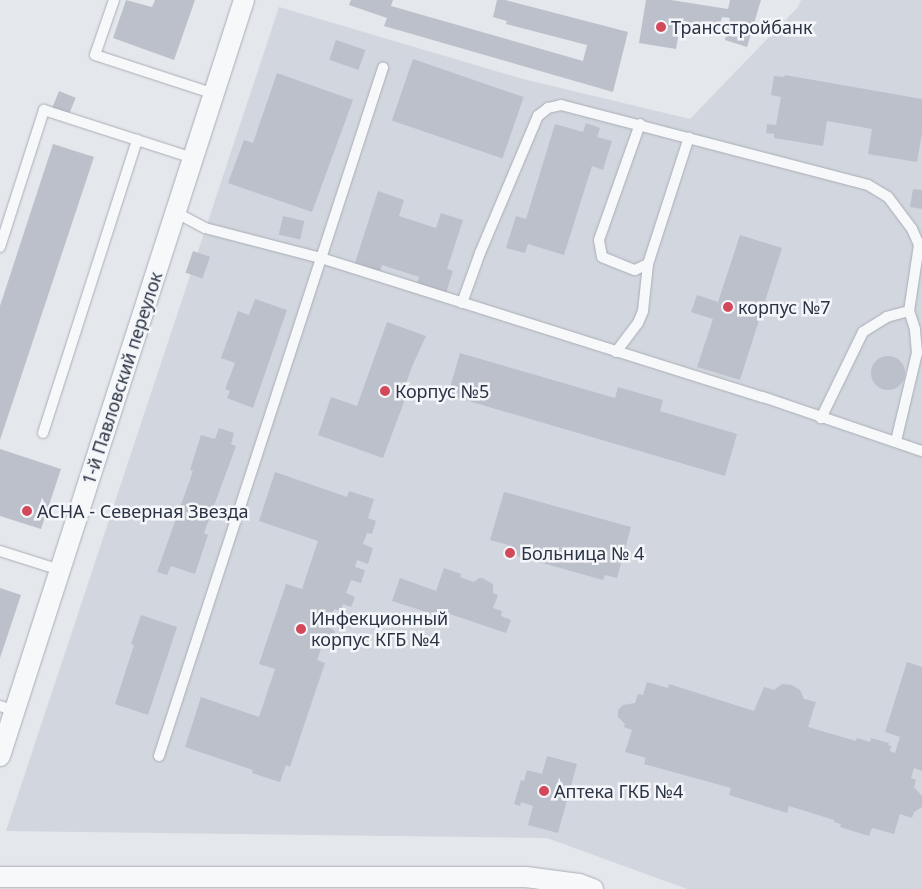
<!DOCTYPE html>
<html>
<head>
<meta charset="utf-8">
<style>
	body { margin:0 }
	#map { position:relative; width:922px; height:889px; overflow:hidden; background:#e4e7ec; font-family:"Noto Sans",sans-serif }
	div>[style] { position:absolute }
	.built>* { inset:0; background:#d2d6de }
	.building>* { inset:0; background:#bbc0ca; transform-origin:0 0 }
	.round { border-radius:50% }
	.roads { filter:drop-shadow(0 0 1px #a9aeb7) drop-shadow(0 0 1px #a9aeb7) }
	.lane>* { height:10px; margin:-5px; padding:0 5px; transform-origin:5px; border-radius:5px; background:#f7f8fa }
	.street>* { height:20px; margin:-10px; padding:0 10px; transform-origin:10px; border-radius:10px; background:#f7f8fa }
	.dots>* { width:14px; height:14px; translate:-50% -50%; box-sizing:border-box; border:2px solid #f4f6f9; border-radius:50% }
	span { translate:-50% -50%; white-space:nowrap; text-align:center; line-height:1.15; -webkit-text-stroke:5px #f4f6f9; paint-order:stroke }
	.poi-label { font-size:18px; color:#2b3445 }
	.left { translate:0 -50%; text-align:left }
	.street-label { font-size:18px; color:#2b3445 }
</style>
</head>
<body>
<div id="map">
	<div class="built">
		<i style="clip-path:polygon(801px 0,922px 0,922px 889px,687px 889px,547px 838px,6px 831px,279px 7px,523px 79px,690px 119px,798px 7px)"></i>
	</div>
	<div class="building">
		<i style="clip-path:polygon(126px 0,152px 7px,155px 0,195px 0,174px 60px,113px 38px)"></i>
		<i style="clip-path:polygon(351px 0,393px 0,391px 6px,583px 61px,587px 45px,506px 24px,507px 21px,493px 17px,497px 0,505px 0,628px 32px,613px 92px,384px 26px,387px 18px,349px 5px)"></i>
		<i style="clip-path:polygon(646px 0,671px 0,728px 9px,730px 0,761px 0,747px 47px,725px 40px,730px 18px,722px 17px,717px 33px,681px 20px,676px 49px,639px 43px)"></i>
		<i style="left:336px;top:40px;width:31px;height:21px;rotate:19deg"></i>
		<i style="left:413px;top:59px;width:117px;height:65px;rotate:19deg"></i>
		<i style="clip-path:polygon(277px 73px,353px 100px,312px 212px,228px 183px,244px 140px,253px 143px)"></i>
		<i style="clip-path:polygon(785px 75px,922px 99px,922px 133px,917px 162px,868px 154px,872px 129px,827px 121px,823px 146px,774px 138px,774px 134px,766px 133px,767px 124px,776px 125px,781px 97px,771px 95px,774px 76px,784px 77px)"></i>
		<i style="left:59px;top:91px;width:18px;height:18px;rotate:22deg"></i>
		<i style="clip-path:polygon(586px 123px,600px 128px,597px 137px,612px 141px,603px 170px,592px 166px,564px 255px,528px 244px,525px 253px,506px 248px,516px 216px,526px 219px,555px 124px,583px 132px)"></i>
		<i style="clip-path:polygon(53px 144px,94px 157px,0 440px,0 306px)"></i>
		<i style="clip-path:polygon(913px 189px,922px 190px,922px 209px,910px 207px)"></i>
		<i style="clip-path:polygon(378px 191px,404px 200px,399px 216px,436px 228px,441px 213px,463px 220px,447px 269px,453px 271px,446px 293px,417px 284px,419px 277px,382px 265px,380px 271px,355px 263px)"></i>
		<i style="left:283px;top:216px;width:22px;height:19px;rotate:13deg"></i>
		<i style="clip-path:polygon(740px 235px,782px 248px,740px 380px,697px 367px,713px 319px,691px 312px,697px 295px,718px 302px)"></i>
		<i style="left:193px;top:251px;width:18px;height:23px;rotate:19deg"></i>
		<i style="clip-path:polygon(255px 299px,287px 310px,253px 408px,227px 398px,230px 391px,225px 389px,235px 363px,221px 358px,238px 311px,249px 315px)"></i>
		<i style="clip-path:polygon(387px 322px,426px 336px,411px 369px,405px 387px,409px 389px,407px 394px,383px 458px,318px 435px,331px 397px,357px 406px)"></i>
		<i style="clip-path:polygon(460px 353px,615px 398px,618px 387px,663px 400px,660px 411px,737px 434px,725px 476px,448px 395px)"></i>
		<i class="round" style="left:871px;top:356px;width:34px;height:34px"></i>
		<i style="clip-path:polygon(219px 428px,234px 433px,231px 444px,236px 446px,204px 533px,208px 535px,195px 574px,171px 566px,167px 575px,157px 572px,193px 471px,190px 470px,201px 435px,215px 439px)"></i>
		<i style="clip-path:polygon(0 449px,61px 469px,41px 529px,0 516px)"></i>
		<i style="clip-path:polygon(275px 472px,347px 497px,349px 491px,374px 499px,368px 518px,376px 521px,372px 534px,367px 533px,363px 544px,373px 548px,368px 564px,357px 560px,355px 567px,365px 570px,361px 583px,351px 580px,346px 593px,355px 597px,351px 607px,343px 604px,341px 611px,334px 609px,329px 626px,335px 632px,331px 645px,322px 646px,317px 660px,325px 663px,290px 767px,286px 765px,280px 782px,252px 773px,253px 770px,185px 747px,201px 697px,259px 717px,275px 669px,259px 664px,286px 584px,302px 589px,318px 541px,259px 521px)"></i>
		<i style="clip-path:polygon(504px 492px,631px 527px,617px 578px,605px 575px,603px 580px,510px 554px,512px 546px,490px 540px)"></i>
		<i style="clip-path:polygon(444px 568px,461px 574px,460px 577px,474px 582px,479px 578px,482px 578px,493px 584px,493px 593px,498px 595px,493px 608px,502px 611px,501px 616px,511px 620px,506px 633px,438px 610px,436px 615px,392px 601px,400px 578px,436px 591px)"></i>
		<i style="clip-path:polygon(0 588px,21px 595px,0 658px)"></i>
		<i style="clip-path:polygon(141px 615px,177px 627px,148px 715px,115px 704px,134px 645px,131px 644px)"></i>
		<i style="clip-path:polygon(907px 662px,922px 667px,922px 771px,914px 768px,911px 778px,916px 780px,914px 787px,922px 796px,922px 807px,914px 812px,912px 818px,900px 814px,894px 834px,872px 828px,869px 836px,840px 827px,841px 824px,834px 822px,834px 820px,789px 806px,787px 813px,729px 795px,731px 788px,644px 764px,646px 758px,625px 752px,632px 730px,624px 727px,625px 724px,618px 717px,618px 710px,623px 705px,635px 703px,638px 694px,643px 695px,647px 682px,668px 688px,669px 684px,754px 711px,764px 687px,774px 690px,782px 684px,792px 685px,800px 690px,804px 699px,816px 702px,808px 727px,856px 741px,857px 738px,870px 742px,871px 738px,889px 743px,888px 745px,891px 746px,890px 751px,895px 753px,900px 737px,885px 732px)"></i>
		<i style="clip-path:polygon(547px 756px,577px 764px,558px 833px,528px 825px,533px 806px,521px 802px,520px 806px,514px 804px,521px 780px,524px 781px,527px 770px,542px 774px)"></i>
	</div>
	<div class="roads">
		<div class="lane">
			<i style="left:114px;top:0;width:58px;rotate:109.1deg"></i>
			<i style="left:95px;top:55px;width:125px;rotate:18.1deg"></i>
			<i style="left:640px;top:124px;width:123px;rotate:109.5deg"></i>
			<i style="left:599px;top:240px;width:17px;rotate:80deg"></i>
			<i style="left:602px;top:257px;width:35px;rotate:22deg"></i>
			<i style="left:635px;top:270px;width:14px;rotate:-25deg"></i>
			<i style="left:648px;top:264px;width:133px;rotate:-72.1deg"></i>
			<i style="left:175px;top:212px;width:34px;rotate:28deg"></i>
			<i style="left:205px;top:228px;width:120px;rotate:14.5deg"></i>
			<i style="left:321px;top:258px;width:463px;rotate:17.5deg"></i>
			<i style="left:763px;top:397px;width:168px;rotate:18.8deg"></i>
			<i style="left:0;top:247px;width:144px;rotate:-72.2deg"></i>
			<i style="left:44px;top:110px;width:157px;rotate:17.9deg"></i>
			<i style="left:462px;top:303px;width:53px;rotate:-70.2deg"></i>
			<i style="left:480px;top:253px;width:149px;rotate:-67.1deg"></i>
			<i style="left:538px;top:116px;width:13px;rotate:-39deg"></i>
			<i style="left:548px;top:108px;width:13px;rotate:-13deg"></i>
			<i style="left:561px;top:105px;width:317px;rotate:14.6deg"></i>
			<i style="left:868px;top:185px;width:23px;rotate:31deg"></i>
			<i style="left:888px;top:197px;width:40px;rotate:53deg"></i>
			<i style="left:912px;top:229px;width:17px;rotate:66deg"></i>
			<i style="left:919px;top:245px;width:67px;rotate:98.6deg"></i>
			<i style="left:909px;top:311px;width:23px;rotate:165deg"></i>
			<i style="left:887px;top:317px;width:28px;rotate:148deg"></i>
			<i style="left:863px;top:332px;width:96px;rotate:116deg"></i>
			<i style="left:616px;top:352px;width:36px;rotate:-53deg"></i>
			<i style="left:638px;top:323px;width:13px;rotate:-67deg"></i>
			<i style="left:643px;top:311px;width:47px;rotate:-83.9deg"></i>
			<i style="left:43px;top:433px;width:308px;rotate:-72.2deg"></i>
			<i style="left:896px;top:441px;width:90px;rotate:-76.6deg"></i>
			<i style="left:917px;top:353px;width:24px;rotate:-95deg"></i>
			<i style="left:915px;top:329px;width:19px;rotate:-108deg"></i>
			<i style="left:0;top:551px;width:63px;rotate:17.6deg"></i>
			<i style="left:0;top:706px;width:16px;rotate:18deg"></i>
			<i style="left:159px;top:756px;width:724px;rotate:-71.97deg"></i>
		</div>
		<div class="street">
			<i style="left:0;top:756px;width:794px;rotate:-72.11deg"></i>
			<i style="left:0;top:877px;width:526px"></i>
			<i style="left:526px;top:877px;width:53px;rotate:7.5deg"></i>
			<i style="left:579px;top:884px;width:15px;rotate:20deg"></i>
		</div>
	</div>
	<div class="dots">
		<i style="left:661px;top:27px;background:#d1495b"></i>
		<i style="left:728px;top:307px;background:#d1495b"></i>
		<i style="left:385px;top:391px;background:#d1495b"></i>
		<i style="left:27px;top:511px;background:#d1495b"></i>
		<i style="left:510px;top:553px;background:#d1495b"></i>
		<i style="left:301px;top:629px;background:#d1495b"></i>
		<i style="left:544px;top:791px;background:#d1495b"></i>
	</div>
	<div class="poi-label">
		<span class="left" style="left:671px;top:27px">Трансстройбанк</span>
		<span class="left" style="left:738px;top:307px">корпус №7</span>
		<span class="left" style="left:395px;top:391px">Корпус №5</span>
		<span class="left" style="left:37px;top:511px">АСНА - Северная Звезда</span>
		<span class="left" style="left:521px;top:553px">Больница № 4</span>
		<span class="left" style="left:311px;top:629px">Инфекционный<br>корпус КГБ №4</span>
		<span class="left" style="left:554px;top:791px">Аптека ГКБ №4</span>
	</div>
	<div class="street-label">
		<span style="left:122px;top:378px;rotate:-72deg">1-й Павловский переулок</span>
	</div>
</div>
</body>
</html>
